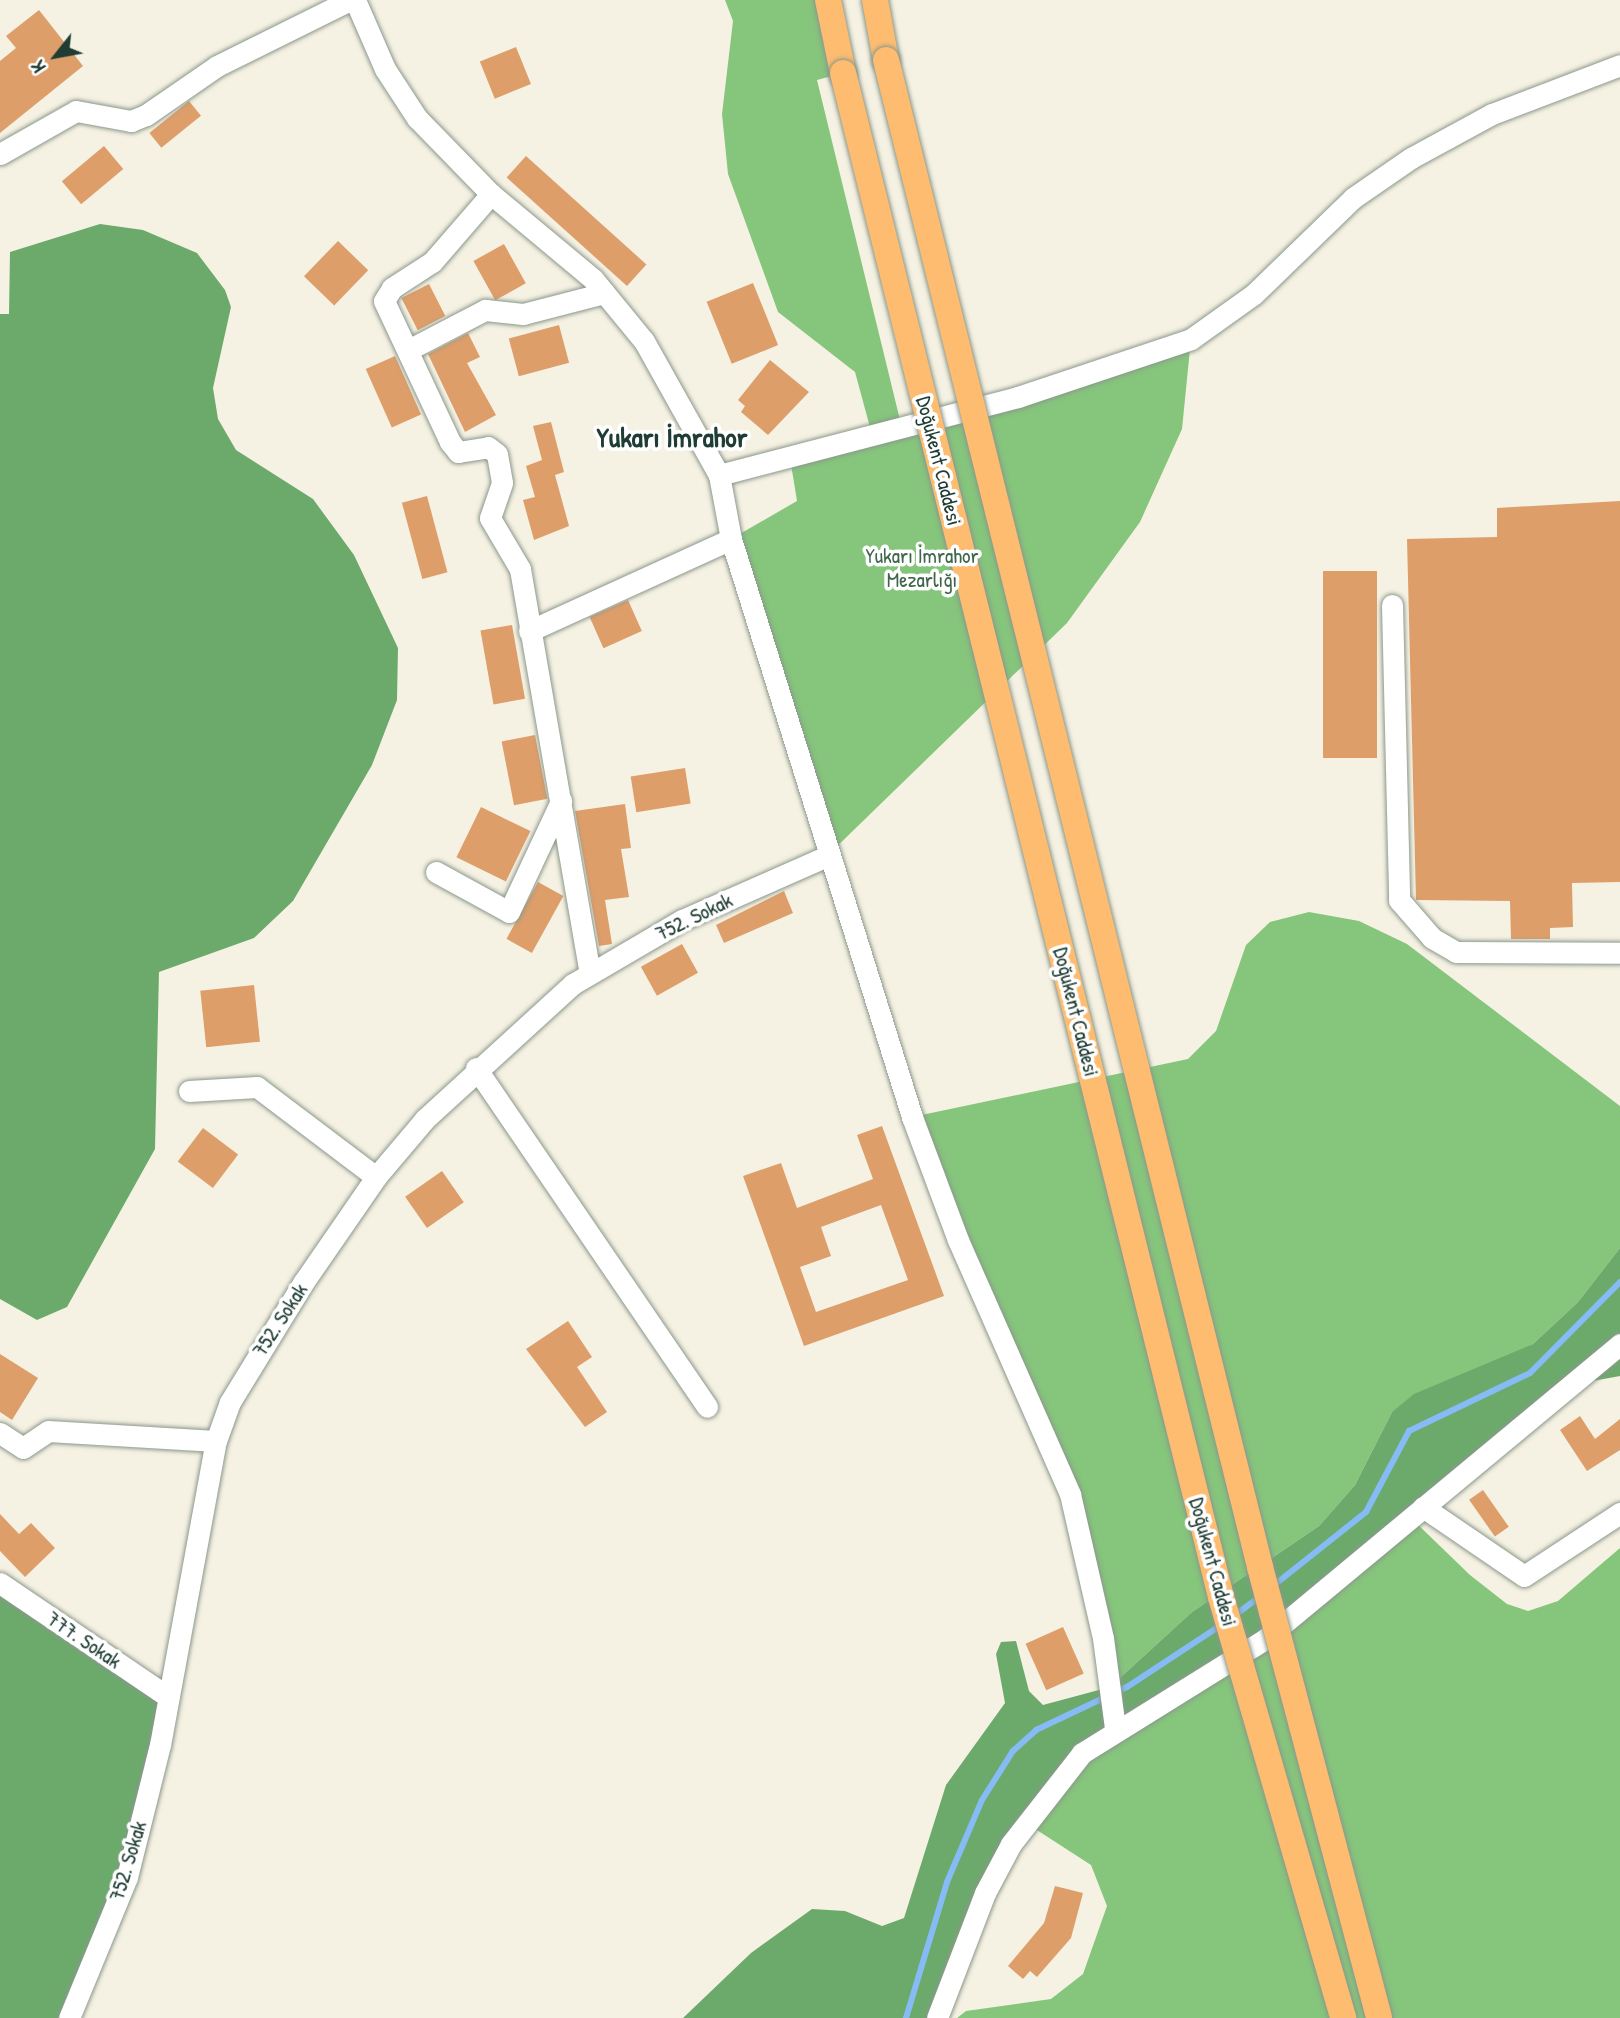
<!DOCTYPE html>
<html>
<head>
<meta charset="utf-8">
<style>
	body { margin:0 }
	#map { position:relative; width:1620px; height:2018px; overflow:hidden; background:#f6f2e3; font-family:"Patrick Hand",sans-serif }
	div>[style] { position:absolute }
	.green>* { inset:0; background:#86c57c }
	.forest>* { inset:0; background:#6caa6c }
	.stream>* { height:6px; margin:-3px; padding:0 3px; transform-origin:3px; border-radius:3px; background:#86bbf5 }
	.building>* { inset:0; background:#dd9e6a; transform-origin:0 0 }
	.roads { filter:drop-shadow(0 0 2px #8a988c) drop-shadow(0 0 2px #8a988c) }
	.minor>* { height:21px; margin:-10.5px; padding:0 10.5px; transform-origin:10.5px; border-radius:10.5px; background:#fff }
	.major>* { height:26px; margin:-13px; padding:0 13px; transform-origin:13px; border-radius:13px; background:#fdbc70 }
	.bridges { filter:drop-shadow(0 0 2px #8a988c) drop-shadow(0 0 2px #8a988c) }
	.major-bridge>* { height:26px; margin:-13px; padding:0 13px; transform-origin:13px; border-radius:13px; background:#fdbc70 }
	span { translate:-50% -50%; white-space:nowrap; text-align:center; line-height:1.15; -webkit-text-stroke:7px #fff; paint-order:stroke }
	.street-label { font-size:21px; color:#1f3d34 }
	.park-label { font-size:21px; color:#3e664a }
	.district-label { font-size:28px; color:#1f3d34; font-weight:700 }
	.north { position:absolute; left:21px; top:21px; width:70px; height:70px; -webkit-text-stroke:5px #fff; paint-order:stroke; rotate:239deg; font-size:19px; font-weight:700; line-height:28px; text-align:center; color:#1f3d34 }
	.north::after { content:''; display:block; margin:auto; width:24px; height:32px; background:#1f3d34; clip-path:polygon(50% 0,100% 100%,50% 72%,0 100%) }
</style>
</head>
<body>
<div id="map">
	<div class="green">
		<i style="clip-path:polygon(725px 0,828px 0,843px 73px,817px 80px,901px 424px,1191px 339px,1182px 429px,1140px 522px,1067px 623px,827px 856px,731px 539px,797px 501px,789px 452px,871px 431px,855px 372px,778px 312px,728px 174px,722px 114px,733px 21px)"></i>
		<i style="clip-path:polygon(1309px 912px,1359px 921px,1407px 944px,1620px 1106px,1620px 1248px,1578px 1302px,1533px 1344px,1392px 1412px,1355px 1485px,1319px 1526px,1192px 1612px,1110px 1687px,1082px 1540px,912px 1117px,1188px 1059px,1216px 1031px,1246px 945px,1270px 922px)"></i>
		<i style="clip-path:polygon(1411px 1518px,1470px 1575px,1507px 1604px,1528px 1611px,1558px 1601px,1620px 1548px,1620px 2018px,957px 2018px,966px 2011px,1051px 1999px,1083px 1974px,1107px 1906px,1091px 1865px,1026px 1823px,1082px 1753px)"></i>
	</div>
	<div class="forest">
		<i style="clip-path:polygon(100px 224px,143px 230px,197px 253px,225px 290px,231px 307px,213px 388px,218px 419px,236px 450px,313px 499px,354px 555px,398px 648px,397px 700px,372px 765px,293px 901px,254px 938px,159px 972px,155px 1149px,67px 1307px,37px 1320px,0 1299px,0 314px,9px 314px,10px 252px)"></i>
		<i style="clip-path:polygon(1620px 1248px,1620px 1376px,1576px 1384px,1326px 1592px,1115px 1728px,1011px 1844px,937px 2018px,683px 2018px,751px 1953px,812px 1909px,845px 1911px,882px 1926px,904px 1918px,946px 1785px,1005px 1703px,996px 1654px,1001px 1642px,1016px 1641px,1029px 1691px,1043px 1705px,1110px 1687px,1192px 1612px,1319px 1526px,1355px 1485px,1392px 1412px,1414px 1394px,1533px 1344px,1578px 1302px)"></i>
		<i style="clip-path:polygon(0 1586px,163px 1700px,160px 1745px,69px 2018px,0 2018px)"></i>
	</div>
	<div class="stream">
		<i style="left:1273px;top:1586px;width:119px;rotate:-38.5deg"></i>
		<i style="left:1366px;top:1512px;width:92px;rotate:-62deg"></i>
		<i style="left:1409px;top:1431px;width:134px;rotate:-25.6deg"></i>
		<i style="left:1530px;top:1373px;width:128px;rotate:-45.3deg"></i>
		<i style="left:1234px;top:1616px;width:35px;rotate:-37deg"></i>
		<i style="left:906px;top:2018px;width:142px;rotate:-73.2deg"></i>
		<i style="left:947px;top:1882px;width:89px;rotate:-66.9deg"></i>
		<i style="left:982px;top:1800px;width:58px;rotate:-57.7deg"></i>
		<i style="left:1013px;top:1751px;width:31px;rotate:-42deg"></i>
		<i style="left:1036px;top:1730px;width:101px;rotate:-25.3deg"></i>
		<i style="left:1127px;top:1687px;width:115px;rotate:-33.3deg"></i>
	</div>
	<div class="building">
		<i style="clip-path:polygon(39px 10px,83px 66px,0 133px,0 61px,16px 48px,6px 36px)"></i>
		<i style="left:516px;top:47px;width:40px;height:39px;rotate:68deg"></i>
		<i style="left:189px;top:101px;width:19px;height:51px;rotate:51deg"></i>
		<i style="left:104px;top:146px;width:30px;height:55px;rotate:50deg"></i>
		<i style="left:526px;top:156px;width:162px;height:29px;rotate:42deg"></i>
		<i style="left:338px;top:241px;width:42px;height:49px;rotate:44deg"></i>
		<i style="left:504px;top:244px;width:45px;height:35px;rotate:61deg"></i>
		<i style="left:753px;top:283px;width:67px;height:50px;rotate:68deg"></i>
		<i style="left:429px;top:284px;width:36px;height:31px;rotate:63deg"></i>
		<i style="left:559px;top:325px;width:39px;height:52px;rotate:75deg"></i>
		<i style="clip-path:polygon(468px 333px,480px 357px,467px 363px,496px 415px,465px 432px,428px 354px)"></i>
		<i style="left:395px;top:356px;width:64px;height:32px;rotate:66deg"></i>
		<i style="clip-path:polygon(770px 360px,809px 392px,768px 435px,741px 412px,745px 406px,738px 400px)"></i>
		<i style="clip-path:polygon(551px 422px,564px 472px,555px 475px,569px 526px,534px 540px,523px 500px,535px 497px,526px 466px,542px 460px,533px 426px)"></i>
		<i style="left:427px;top:496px;width:79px;height:26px;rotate:75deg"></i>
		<i style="clip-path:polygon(1620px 501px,1620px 882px,1572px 883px,1573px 927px,1550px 928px,1550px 939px,1511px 939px,1510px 901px,1416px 900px,1407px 539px,1497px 537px,1497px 508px)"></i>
		<i style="left:1323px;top:571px;width:54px;height:187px"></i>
		<i style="left:628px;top:600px;width:34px;height:42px;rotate:66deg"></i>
		<i style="left:512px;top:625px;width:75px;height:32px;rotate:80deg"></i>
		<i style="left:535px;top:735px;width:65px;height:34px;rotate:79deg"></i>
		<i style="left:685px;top:768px;width:36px;height:55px;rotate:81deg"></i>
		<i style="clip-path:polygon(625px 804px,631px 848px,621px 849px,629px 897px,605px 900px,612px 944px,599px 946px,575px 811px)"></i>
		<i style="left:481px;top:807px;width:55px;height:56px;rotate:26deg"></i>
		<i style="left:538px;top:882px;width:29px;height:65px;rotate:29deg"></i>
		<i style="clip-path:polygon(784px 891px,793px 913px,724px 943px,716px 925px)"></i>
		<i style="left:682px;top:944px;width:33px;height:47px;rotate:61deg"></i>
		<i style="left:254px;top:985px;width:57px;height:54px;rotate:84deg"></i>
		<i style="clip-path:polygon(evenodd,882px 1126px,944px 1296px,804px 1346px,743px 1176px,781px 1163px,797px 1208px,873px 1179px,857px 1135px,882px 1126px,881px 1205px,908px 1280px,816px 1312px,800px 1267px,831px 1256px,821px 1227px,881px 1205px)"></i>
		<i style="left:203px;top:1128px;width:44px;height:42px;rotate:37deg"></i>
		<i style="left:442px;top:1171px;width:38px;height:45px;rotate:55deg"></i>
		<i style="clip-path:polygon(568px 1321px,592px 1357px,577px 1367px,607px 1412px,585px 1427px,526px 1349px)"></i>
		<i style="clip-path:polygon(0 1354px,38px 1378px,12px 1420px,0 1412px)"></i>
		<i style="clip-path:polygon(1580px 1416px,1595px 1439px,1620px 1419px,1620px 1450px,1587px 1471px,1560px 1430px)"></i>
		<i style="left:1483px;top:1490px;width:45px;height:17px;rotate:55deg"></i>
		<i style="clip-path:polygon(0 1514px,19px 1534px,31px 1523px,55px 1548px,25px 1577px,0 1551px)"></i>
		<i style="left:1063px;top:1627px;width:51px;height:41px;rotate:66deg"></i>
		<i style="clip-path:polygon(1055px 1886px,1083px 1893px,1071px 1938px,1037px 1977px,1030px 1971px,1023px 1979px,1008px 1966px,1044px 1923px)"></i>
	</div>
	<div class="roads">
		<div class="minor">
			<i style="left:355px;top:0;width:75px;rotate:66.5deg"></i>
			<i style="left:385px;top:69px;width:59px;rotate:56.9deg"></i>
			<i style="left:417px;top:118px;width:106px;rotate:45.8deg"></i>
			<i style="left:491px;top:194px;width:133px;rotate:39.8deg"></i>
			<i style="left:593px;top:279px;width:80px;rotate:50.6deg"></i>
			<i style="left:644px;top:341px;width:154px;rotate:60.8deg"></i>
			<i style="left:719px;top:475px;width:65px;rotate:79.4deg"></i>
			<i style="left:731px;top:539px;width:606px;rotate:72.61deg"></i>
			<i style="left:912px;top:1117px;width:131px;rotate:69.5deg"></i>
			<i style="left:958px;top:1240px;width:278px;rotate:66.2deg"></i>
			<i style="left:1070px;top:1494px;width:148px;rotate:77.1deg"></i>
			<i style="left:1103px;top:1638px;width:91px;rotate:82.4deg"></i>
			<i style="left:0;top:154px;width:87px;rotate:-29.5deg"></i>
			<i style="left:76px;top:111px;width:56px;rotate:10.3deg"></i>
			<i style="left:131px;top:121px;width:16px;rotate:-22deg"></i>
			<i style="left:146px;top:115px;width:86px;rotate:-34.6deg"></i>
			<i style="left:217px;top:66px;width:148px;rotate:-26.4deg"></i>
			<i style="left:491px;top:194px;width:90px;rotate:130.9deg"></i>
			<i style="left:432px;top:262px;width:48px;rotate:147deg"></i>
			<i style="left:392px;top:288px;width:15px;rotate:122deg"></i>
			<i style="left:384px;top:301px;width:156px;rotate:64.9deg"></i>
			<i style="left:450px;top:442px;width:13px;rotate:51deg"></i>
			<i style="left:458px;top:452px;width:30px;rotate:-9deg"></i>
			<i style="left:488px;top:447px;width:11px;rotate:38deg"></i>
			<i style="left:497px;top:454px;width:29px;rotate:80deg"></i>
			<i style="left:502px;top:483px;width:37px;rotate:109deg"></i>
			<i style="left:490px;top:518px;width:59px;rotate:59.5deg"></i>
			<i style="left:520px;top:569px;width:410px;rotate:80.2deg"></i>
			<i style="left:410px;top:349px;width:85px;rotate:-27.5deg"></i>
			<i style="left:485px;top:310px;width:38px;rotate:6deg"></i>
			<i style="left:523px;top:314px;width:84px;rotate:-14.5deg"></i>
			<i style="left:719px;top:475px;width:309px;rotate:-14.6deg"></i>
			<i style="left:1018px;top:397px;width:182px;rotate:-18.5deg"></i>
			<i style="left:1191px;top:339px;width:77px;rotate:-35.5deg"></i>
			<i style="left:1254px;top:294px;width:138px;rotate:-44.1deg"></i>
			<i style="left:1353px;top:198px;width:70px;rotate:-34.6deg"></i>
			<i style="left:1411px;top:158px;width:92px;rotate:-28.5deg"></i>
			<i style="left:1492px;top:114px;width:137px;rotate:-20.9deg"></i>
			<i style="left:1392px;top:605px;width:295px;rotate:88.6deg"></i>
			<i style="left:1399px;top:900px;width:50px;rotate:49deg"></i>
			<i style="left:1432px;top:938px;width:28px;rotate:30deg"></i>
			<i style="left:1456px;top:952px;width:164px;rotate:0.3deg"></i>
			<i style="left:529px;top:631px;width:222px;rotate:-24.5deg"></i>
			<i style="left:436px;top:872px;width:83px;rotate:28.7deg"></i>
			<i style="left:509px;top:912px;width:123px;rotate:-64.9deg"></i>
			<i style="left:476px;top:1068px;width:410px;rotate:55.7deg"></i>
			<i style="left:189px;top:1091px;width:68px;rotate:-3.4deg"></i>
			<i style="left:257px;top:1087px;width:149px;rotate:37.1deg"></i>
			<i style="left:0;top:1433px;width:27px;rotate:33deg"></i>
			<i style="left:23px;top:1448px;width:30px;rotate:-34deg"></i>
			<i style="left:48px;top:1431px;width:168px;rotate:3.4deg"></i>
			<i style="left:1423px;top:1507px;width:122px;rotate:34.3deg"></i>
			<i style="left:1524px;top:1576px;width:115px;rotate:-33.3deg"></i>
			<i style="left:0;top:1583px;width:202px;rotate:34.1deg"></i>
			<i style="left:69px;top:2018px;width:152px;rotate:-67.6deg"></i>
			<i style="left:127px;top:1877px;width:136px;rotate:-76deg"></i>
			<i style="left:160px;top:1745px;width:309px;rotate:-79.6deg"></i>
			<i style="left:216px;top:1441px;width:41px;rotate:-70.3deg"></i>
			<i style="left:230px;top:1402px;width:140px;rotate:-58.5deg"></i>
			<i style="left:303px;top:1283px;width:129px;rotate:-55.4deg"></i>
			<i style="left:376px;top:1177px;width:76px;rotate:-49.8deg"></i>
			<i style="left:425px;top:1119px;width:200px;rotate:-42.4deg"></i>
			<i style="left:573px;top:984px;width:126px;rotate:-30.4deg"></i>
			<i style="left:682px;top:920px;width:158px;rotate:-23.8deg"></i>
			<i style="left:937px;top:2018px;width:134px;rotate:-69deg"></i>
			<i style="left:985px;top:1893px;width:55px;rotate:-62deg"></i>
			<i style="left:1011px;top:1844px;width:115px;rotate:-52deg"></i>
			<i style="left:1082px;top:1753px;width:216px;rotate:-31.9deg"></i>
			<i style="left:1265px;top:1639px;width:462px;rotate:-39.7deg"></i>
		</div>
		<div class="major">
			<i style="left:828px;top:0;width:75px;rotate:78.4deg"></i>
			<i style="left:875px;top:0;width:61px;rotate:79.6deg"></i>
		</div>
	</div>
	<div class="bridges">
		<div class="major-bridge">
			<i style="left:886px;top:60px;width:1553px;rotate:76.06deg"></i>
			<i style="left:1260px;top:1567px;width:466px;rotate:75.2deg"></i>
			<i style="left:843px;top:73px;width:1570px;rotate:76.07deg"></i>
			<i style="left:1221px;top:1597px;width:438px;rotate:73.8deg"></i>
		</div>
	</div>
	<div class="street-label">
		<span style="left:939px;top:461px;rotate:76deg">Doğukent Caddesi</span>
		<span style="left:694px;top:917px;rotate:-26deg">752. Sokak</span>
		<span style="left:1076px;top:1012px;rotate:76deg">Doğukent Caddesi</span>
		<span style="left:280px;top:1320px;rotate:-57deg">752. Sokak</span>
		<span style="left:1213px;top:1562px;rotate:75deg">Doğukent Caddesi</span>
		<span style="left:84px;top:1640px;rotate:34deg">777. Sokak</span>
		<span style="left:128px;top:1861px;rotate:-73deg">752. Sokak</span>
	</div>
	<div class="park-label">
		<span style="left:922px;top:568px">Yukarı İmrahor<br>Mezarlığı</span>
	</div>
	<div class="district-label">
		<span style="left:672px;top:437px">Yukarı İmrahor</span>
	</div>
	<div class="north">K</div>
</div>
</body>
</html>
